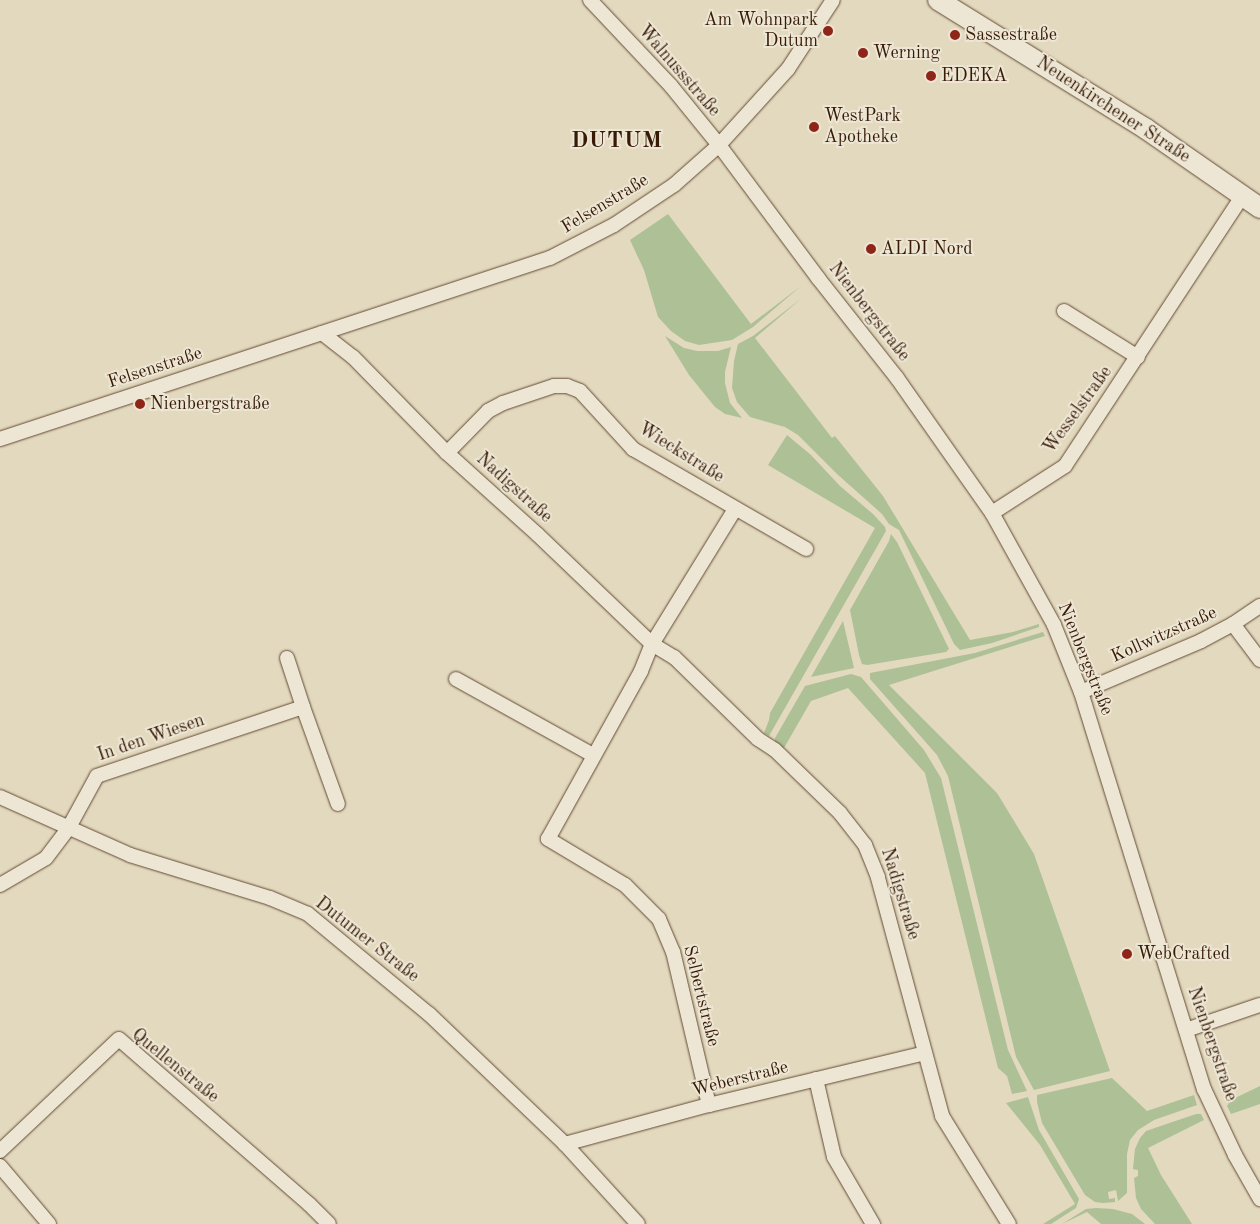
<!DOCTYPE html>
<html>
<head>
<meta charset="utf-8">
<style>
	body { margin:0 }
	#map { position:relative; width:1260px; height:1224px; overflow:hidden; background:#e3d9be; font-family:"Old Standard TT",serif }
	div>[style] { position:absolute }
	.green>* { inset:0; background:#adc096 }
	.roads { filter:drop-shadow(0 0 1px #624a33) drop-shadow(0 0 1px #624a33) }
	.street>* { height:14px; margin:-7px; padding:0 7px; transform-origin:7px; border-radius:7px; background:#ede6d5 }
	.secondary>* { height:20px; margin:-10px; padding:0 10px; transform-origin:10px; border-radius:10px; background:#ede6d5 }
	.dots>* { width:14px; height:14px; translate:-50% -50%; box-sizing:border-box; border:2px solid #ede6d5; border-radius:50% }
	span { translate:-50% -50%; white-space:nowrap; text-align:center; line-height:1.15; -webkit-text-stroke:4px #ede6d5; paint-order:stroke }
	.poi-label { font-size:18px; color:#371b05 }
	.right { translate:-100% -50%; text-align:right }
	.left { translate:0 -50%; text-align:left }
	.street-label { font-size:18px; color:#371b05 }
	.district-label { font-size:22px; color:#371b05; font-weight:700; letter-spacing:1px }
</style>
</head>
<body>
<div id="map">
	<div class="green">
		<i style="clip-path:polygon(668px 214px,751px 324px,801px 286px,753px 327px,732px 340px,699px 345px,685px 341px,671px 331px,658px 317px,644px 270px,630px 240px)"></i>
		<i style="clip-path:polygon(802px 298px,755px 338px,832px 438px,835px 436px,883px 496px,970px 640px,1013px 632px,1039px 624px,1039px 627px,992px 643px,960px 650px,954px 644px,899px 530px,889px 524px,882px 514px,837px 474px,798px 435px,785px 427px,750px 417px,737px 402px,732px 388px,734px 361px,738px 344px,753px 336px)"></i>
		<i style="clip-path:polygon(665px 336px,684px 348px,697px 351px,718px 351px,731px 347px,725px 372px,725px 383px,730px 403px,742px 418px,725px 414px,715px 407px,689px 375px)"></i>
		<i style="clip-path:polygon(787px 435px,811px 455px,840px 486px,873px 514px,885px 527px,886px 531px,769px 736px,764px 733px,769px 720px,770px 713px,875px 528px,768px 465px)"></i>
		<i style="clip-path:polygon(891px 534px,897px 542px,949px 649px,946px 652px,867px 665px,862px 664px,859px 655px,850px 610px,889px 541px)"></i>
		<i style="clip-path:polygon(843px 621px,854px 668px,811px 677px)"></i>
		<i style="clip-path:polygon(1043px 632px,1045px 636px,889px 685px,997px 793px,1034px 854px,1110px 1071px,1034px 1090px,1016px 1057px,948px 776px,937px 755px,870px 679px,870px 673px,975px 653px)"></i>
		<i style="clip-path:polygon(851px 674px,861px 677px,924px 750px,941px 778px,1008px 1050px,1027px 1091px,1012px 1094px,1007px 1076px,998px 1068px,925px 773px,848px 688px,811px 701px,784px 748px,775px 744px,775px 738px,805px 686px)"></i>
		<i style="clip-path:polygon(1112px 1078px,1147px 1111px,1194px 1095px,1197px 1105px,1154px 1120px,1138px 1130px,1130px 1140px,1127px 1154px,1127px 1193px,1118px 1201px,1116px 1190px,1108px 1192px,1109px 1199px,1115px 1198px,1115px 1202px,1103px 1203px,1095px 1202px,1085px 1195px,1042px 1123px,1037px 1102px,1037px 1095px)"></i>
		<i style="clip-path:polygon(1260px 1086px,1260px 1104px,1231px 1114px,1227px 1106px,1231px 1100px)"></i>
		<i style="clip-path:polygon(1028px 1097px,1039px 1130px,1079px 1199px,1076px 1208px,1051px 1224px,1043px 1224px,1075px 1204px,1040px 1145px,1006px 1103px)"></i>
		<i style="clip-path:polygon(1196px 1114px,1201px 1114px,1204px 1120px,1148px 1148px,1161px 1175px,1192px 1224px,1155px 1224px,1141px 1209px,1136px 1198px,1134px 1178px,1138px 1176px,1138px 1170px,1133px 1169px,1135px 1149px,1140px 1138px,1146px 1131px)"></i>
		<i style="clip-path:polygon(1096px 1208px,1113px 1209px,1132px 1214px,1145px 1224px,1101px 1224px,1087px 1212px,1062px 1224px,1086px 1209px)"></i>
	</div>
	<div class="roads">
		<div class="street">
			<i style="left:590px;top:0;width:118px;rotate:46.7deg"></i>
			<i style="left:671px;top:86px;width:76px;rotate:50.9deg"></i>
			<i style="left:719px;top:145px;width:166px;rotate:53.3deg"></i>
			<i style="left:818px;top:278px;width:127px;rotate:51.7deg"></i>
			<i style="left:897px;top:378px;width:165px;rotate:54.9deg"></i>
			<i style="left:992px;top:513px;width:128px;rotate:61deg"></i>
			<i style="left:1054px;top:625px;width:72px;rotate:68.1deg"></i>
			<i style="left:1081px;top:692px;width:416px;rotate:72.8deg"></i>
			<i style="left:1204px;top:1089px;width:73px;rotate:64.8deg"></i>
			<i style="left:1235px;top:1155px;width:51px;rotate:60.4deg"></i>
			<i style="left:1064px;top:311px;width:87px;rotate:31.9deg"></i>
			<i style="left:322px;top:333px;width:39px;rotate:38deg"></i>
			<i style="left:353px;top:357px;width:134px;rotate:45.6deg"></i>
			<i style="left:447px;top:453px;width:121px;rotate:42deg"></i>
			<i style="left:537px;top:534px;width:159px;rotate:43.7deg"></i>
			<i style="left:652px;top:644px;width:26px;rotate:31deg"></i>
			<i style="left:674px;top:657px;width:117px;rotate:44.3deg"></i>
			<i style="left:758px;top:739px;width:20px;rotate:33deg"></i>
			<i style="left:775px;top:750px;width:91px;rotate:44.1deg"></i>
			<i style="left:840px;top:813px;width:41px;rotate:52deg"></i>
			<i style="left:865px;top:845px;width:35px;rotate:68deg"></i>
			<i style="left:878px;top:878px;width:246px;rotate:74.9deg"></i>
			<i style="left:942px;top:1116px;width:127px;rotate:58.2deg"></i>
			<i style="left:0;top:439px;width:579px;rotate:-18.22deg"></i>
			<i style="left:550px;top:258px;width:72px;rotate:-27.3deg"></i>
			<i style="left:614px;top:225px;width:72px;rotate:-33.7deg"></i>
			<i style="left:674px;top:185px;width:60px;rotate:-41.6deg"></i>
			<i style="left:719px;top:145px;width:103px;rotate:-47.8deg"></i>
			<i style="left:788px;top:69px;width:82px;rotate:-56.9deg"></i>
			<i style="left:447px;top:453px;width:59px;rotate:-45.7deg"></i>
			<i style="left:488px;top:411px;width:17px;rotate:-28deg"></i>
			<i style="left:503px;top:403px;width:54px;rotate:-18.4deg"></i>
			<i style="left:554px;top:386px;width:13px"></i>
			<i style="left:567px;top:386px;width:14px;rotate:21deg"></i>
			<i style="left:580px;top:391px;width:79px;rotate:47.6deg"></i>
			<i style="left:633px;top:449px;width:200px;rotate:30deg"></i>
			<i style="left:992px;top:513px;width:87px;rotate:-32.8deg"></i>
			<i style="left:1065px;top:466px;width:322px;rotate:-56.7deg"></i>
			<i style="left:1233px;top:624px;width:45px;rotate:53.1deg"></i>
			<i style="left:287px;top:658px;width:52px;rotate:71.9deg"></i>
			<i style="left:303px;top:707px;width:103px;rotate:70.2deg"></i>
			<i style="left:456px;top:679px;width:157px;rotate:29deg"></i>
			<i style="left:1081px;top:692px;width:130px;rotate:-23deg"></i>
			<i style="left:1201px;top:641px;width:36px;rotate:-28deg"></i>
			<i style="left:1233px;top:624px;width:32px;rotate:-34deg"></i>
			<i style="left:0;top:797px;width:142px;rotate:24deg"></i>
			<i style="left:130px;top:855px;width:146px;rotate:17.1deg"></i>
			<i style="left:270px;top:898px;width:41px;rotate:22.8deg"></i>
			<i style="left:308px;top:914px;width:157px;rotate:39.6deg"></i>
			<i style="left:429px;top:1014px;width:188px;rotate:43.7deg"></i>
			<i style="left:565px;top:1144px;width:108px;rotate:47.6deg"></i>
			<i style="left:0;top:885px;width:53px;rotate:-30.4deg"></i>
			<i style="left:46px;top:858px;width:36px;rotate:-53deg"></i>
			<i style="left:68px;top:829px;width:60px;rotate:-61.3deg"></i>
			<i style="left:97px;top:776px;width:217px;rotate:-18.5deg"></i>
			<i style="left:1186px;top:1030px;width:78px;rotate:-18.7deg"></i>
			<i style="left:816px;top:1079px;width:80px;rotate:77deg"></i>
			<i style="left:834px;top:1157px;width:78px;rotate:59.8deg"></i>
			<i style="left:709px;top:1105px;width:157px;rotate:-103.2deg"></i>
			<i style="left:673px;top:952px;width:36px;rotate:-113deg"></i>
			<i style="left:659px;top:919px;width:48px;rotate:-135deg"></i>
			<i style="left:625px;top:885px;width:90px;rotate:-149.1deg"></i>
			<i style="left:548px;top:839px;width:192px;rotate:-61deg"></i>
			<i style="left:641px;top:671px;width:29px;rotate:-68deg"></i>
			<i style="left:652px;top:644px;width:158px;rotate:-58.4deg"></i>
			<i style="left:565px;top:1144px;width:149px;rotate:-15.2deg"></i>
			<i style="left:709px;top:1105px;width:222px;rotate:-13.5deg"></i>
			<i style="left:0;top:1151px;width:163px;rotate:-43.3deg"></i>
			<i style="left:119px;top:1039px;width:252px;rotate:41deg"></i>
			<i style="left:309px;top:1204px;width:28px;rotate:45deg"></i>
			<i style="left:0;top:1166px;width:76px;rotate:49.8deg"></i>
		</div>
		<div class="secondary">
			<i style="left:938px;top:0;width:245px;rotate:31.8deg"></i>
			<i style="left:1146px;top:129px;width:139px;rotate:34.7deg"></i>
		</div>
	</div>
	<div class="dots">
		<i style="left:828px;top:31px;background:#8f2418"></i>
		<i style="left:955px;top:35px;background:#8f2418"></i>
		<i style="left:863px;top:53px;background:#8f2418"></i>
		<i style="left:931px;top:76px;background:#8f2418"></i>
		<i style="left:814px;top:127px;background:#8f2418"></i>
		<i style="left:871px;top:249px;background:#8f2418"></i>
		<i style="left:140px;top:404px;background:#8f2418"></i>
		<i style="left:1127px;top:954px;background:#8f2418"></i>
	</div>
	<div class="poi-label">
		<span class="right" style="left:818px;top:31px">Am Wohnpark<br>Dutum</span>
		<span class="left" style="left:965px;top:35px">Sassestraße</span>
		<span class="left" style="left:873px;top:53px">Werning</span>
		<span class="left" style="left:941px;top:76px">EDEKA</span>
		<span class="left" style="left:824px;top:127px">WestPark<br>Apotheke</span>
		<span class="left" style="left:881px;top:249px">ALDI Nord</span>
		<span class="left" style="left:150px;top:404px">Nienbergstraße</span>
		<span class="left" style="left:1137px;top:954px">WebCrafted</span>
	</div>
	<div class="street-label">
		<span style="left:679px;top:71px;rotate:49deg">Walnussstraße</span>
		<span style="left:1113px;top:110px;rotate:33deg">Neuenkirchener Straße</span>
		<span style="left:605px;top:204px;rotate:-31deg">Felsenstraße</span>
		<span style="left:869px;top:312px;rotate:52deg">Nienbergstraße</span>
		<span style="left:155px;top:368px;rotate:-18deg">Felsenstraße</span>
		<span style="left:1078px;top:410px;rotate:-54deg">Wesselstraße</span>
		<span style="left:681px;top:453px;rotate:32deg">Wieckstraße</span>
		<span style="left:514px;top:488px;rotate:42deg">Nadigstraße</span>
		<span style="left:1164px;top:635px;rotate:-24deg">Kollwitzstraße</span>
		<span style="left:1085px;top:659px;rotate:68deg">Nienbergstraße</span>
		<span style="left:151px;top:738px;rotate:-19deg">In den Wiesen</span>
		<span style="left:900px;top:894px;rotate:73deg">Nadigstraße</span>
		<span style="left:367px;top:940px;rotate:38deg">Dutumer Straße</span>
		<span style="left:701px;top:996px;rotate:76deg">Selbertstraße</span>
		<span style="left:1212px;top:1044px;rotate:71deg">Nienbergstraße</span>
		<span style="left:175px;top:1066px;rotate:39deg">Quellenstraße</span>
		<span style="left:740px;top:1079px;rotate:-14deg">Weberstraße</span>
	</div>
	<div class="district-label">
		<span style="left:617px;top:142px">DUTUM</span>
	</div>
</div>
</body>
</html>
